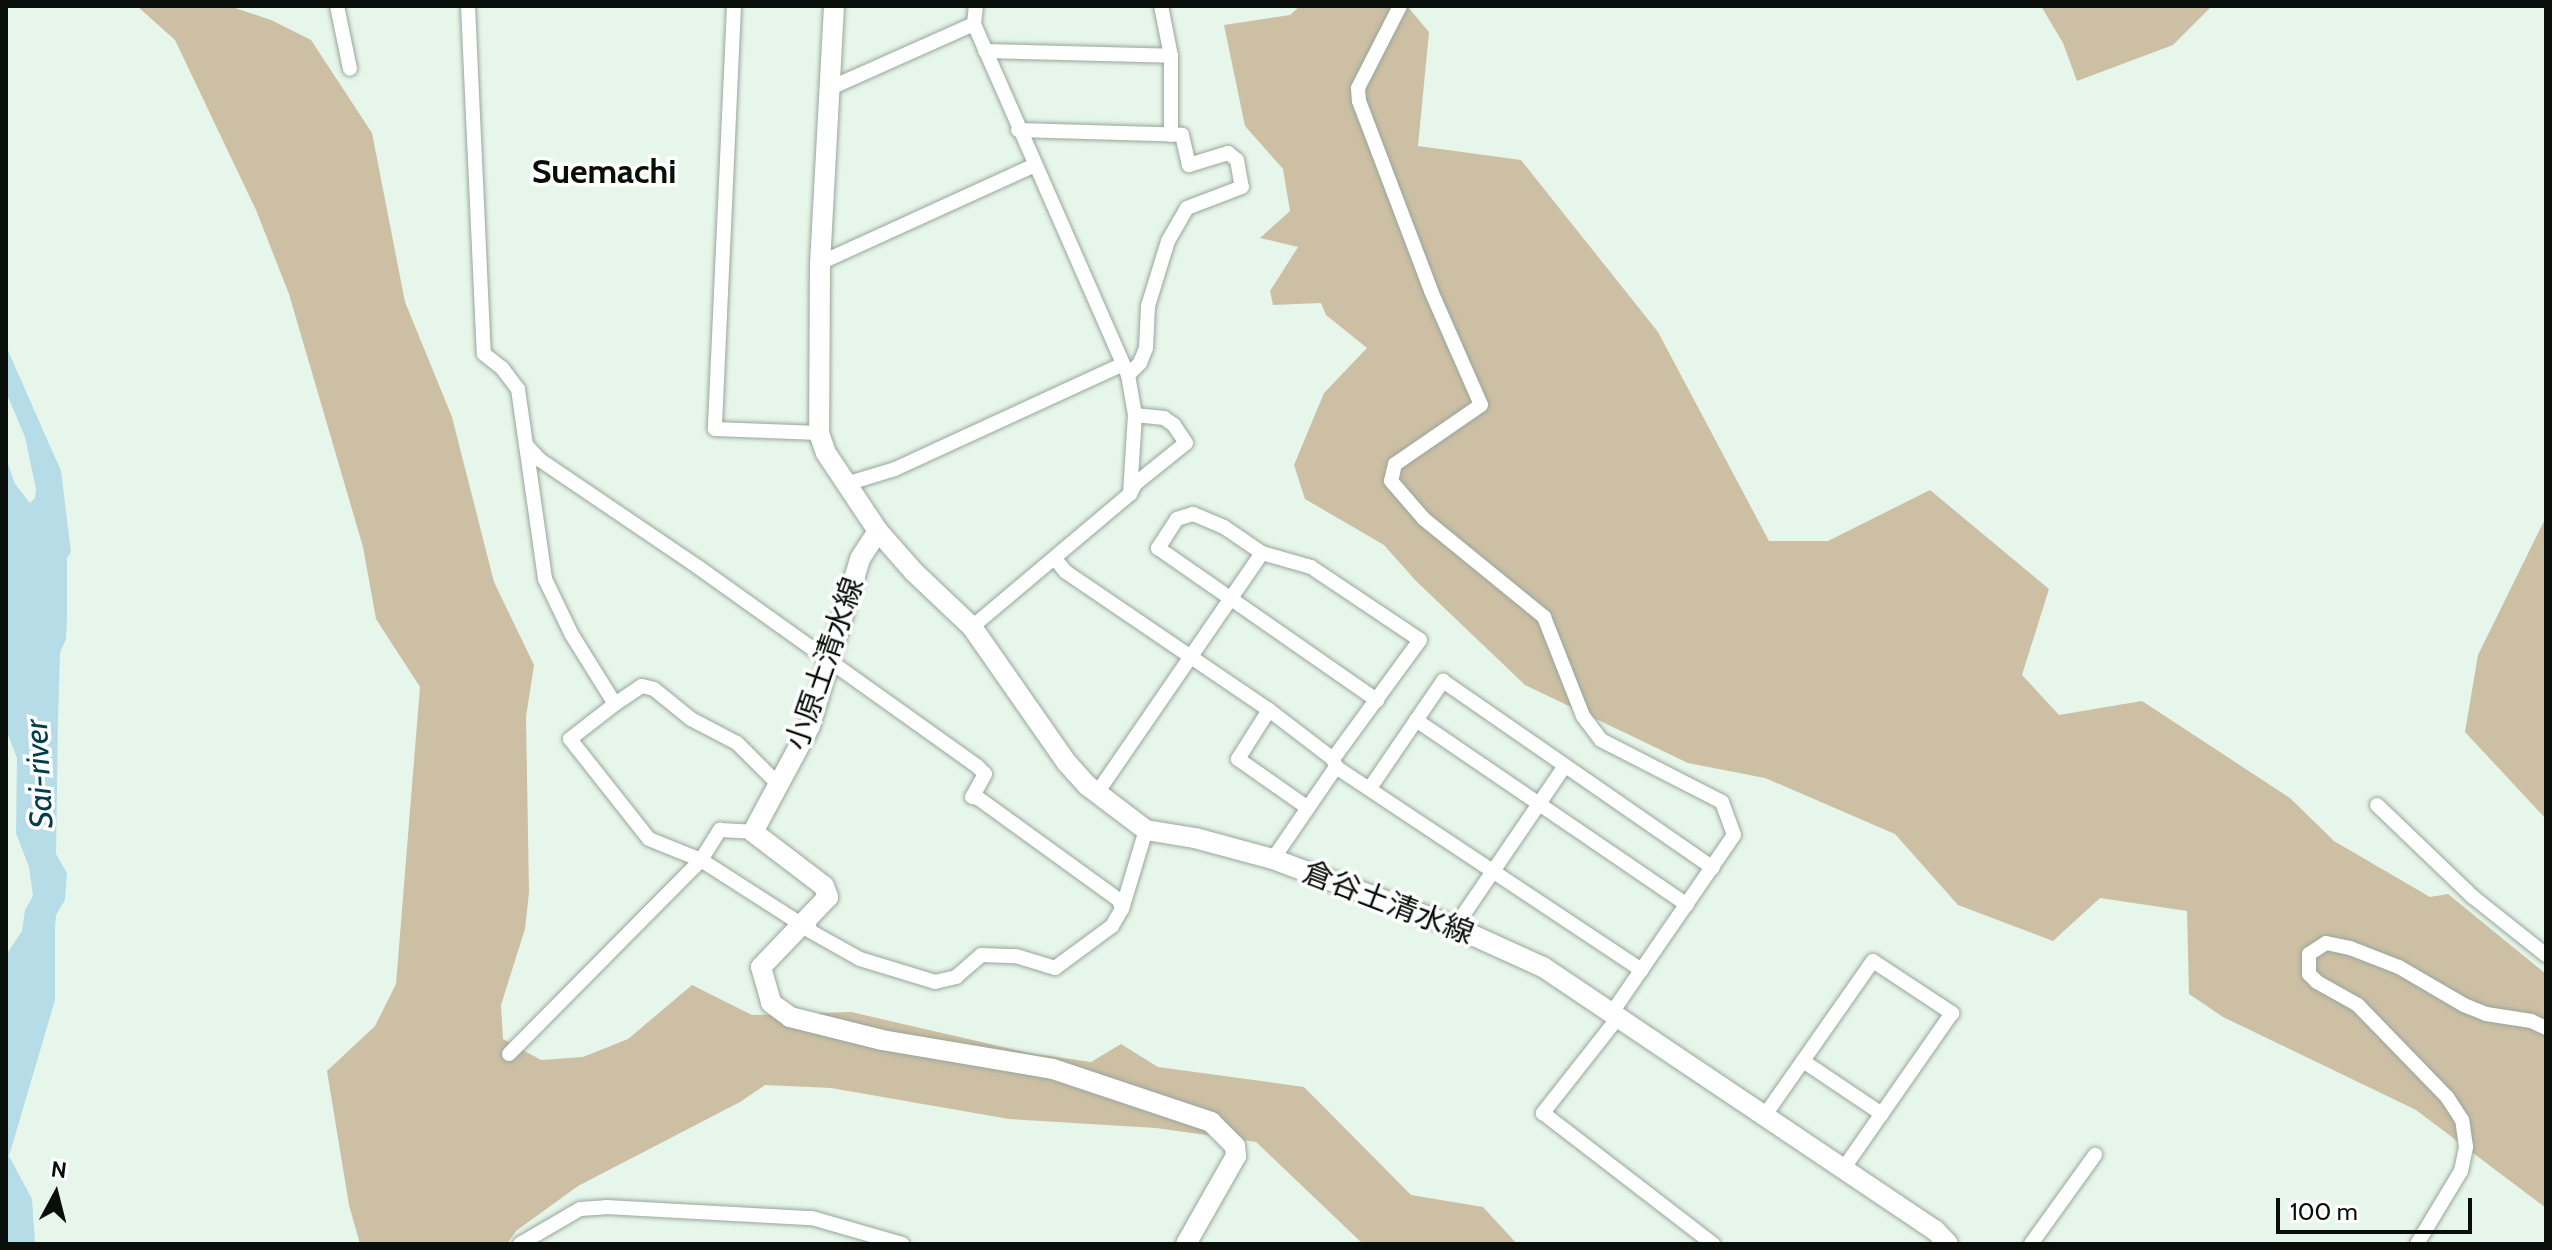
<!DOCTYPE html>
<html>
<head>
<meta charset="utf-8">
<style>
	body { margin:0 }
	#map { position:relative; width:2552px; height:1250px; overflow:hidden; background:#e7f6ea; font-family:Cabin,"Noto Sans JP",sans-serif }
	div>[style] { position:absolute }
	.green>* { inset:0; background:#ccbfa4 }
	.water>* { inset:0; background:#b5dce7 }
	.roads { filter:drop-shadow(0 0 2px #98a69b) drop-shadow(0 0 2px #98a69b) }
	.minor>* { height:14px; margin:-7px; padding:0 7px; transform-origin:7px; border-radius:7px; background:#fff }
	.secondary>* { height:20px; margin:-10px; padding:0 10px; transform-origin:10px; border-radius:10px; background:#fff }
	span { translate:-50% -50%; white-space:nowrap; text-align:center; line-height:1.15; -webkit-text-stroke:7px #fff; paint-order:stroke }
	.street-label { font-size:30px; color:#090e0a }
	.water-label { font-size:32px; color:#013d4a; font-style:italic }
	.quarter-label { font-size:34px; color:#090e0a; font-weight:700 }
	.frame { position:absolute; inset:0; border:8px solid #090e0a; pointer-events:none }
	.north { position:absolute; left:16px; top:1154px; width:80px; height:80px; -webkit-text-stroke:6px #fff; paint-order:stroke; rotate:7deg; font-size:22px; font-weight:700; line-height:32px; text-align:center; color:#090e0a }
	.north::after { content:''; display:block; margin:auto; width:28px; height:36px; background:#090e0a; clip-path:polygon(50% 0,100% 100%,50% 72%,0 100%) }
	.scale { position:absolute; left:2276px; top:1198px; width:196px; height:36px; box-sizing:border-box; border:4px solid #090e0a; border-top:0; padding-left:10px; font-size:24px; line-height:28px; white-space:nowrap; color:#090e0a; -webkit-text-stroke:6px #fff; paint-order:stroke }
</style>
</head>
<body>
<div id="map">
	<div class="green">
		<i style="clip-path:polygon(137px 6px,229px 6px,271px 20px,311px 40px,372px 133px,405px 302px,452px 417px,494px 582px,534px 665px,526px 717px,529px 892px,525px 929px,501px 1005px,503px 1039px,541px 1060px,583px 1057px,628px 1039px,692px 985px,752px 1015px,851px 1012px,1029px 1053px,1091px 1062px,1121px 1044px,1158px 1067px,1304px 1087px,1411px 1195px,1483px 1207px,1517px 1244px,1363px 1244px,1256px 1142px,1156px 1128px,1009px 1119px,831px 1088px,765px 1085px,740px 1102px,578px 1186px,516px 1231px,507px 1244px,360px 1244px,349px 1205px,327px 1071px,375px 1026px,396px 984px,420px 687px,376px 619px,363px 547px,289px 294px,256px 210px,175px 40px)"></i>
		<i style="clip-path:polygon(1300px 6px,1407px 6px,1429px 32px,1418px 146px,1521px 160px,1658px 332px,1769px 541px,1828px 541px,1930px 490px,2049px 589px,2022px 675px,2059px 715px,2142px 701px,2290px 798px,2334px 841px,2430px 897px,2448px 894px,2546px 974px,2546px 1208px,2416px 1110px,2223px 1017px,2189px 994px,2187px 911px,2100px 898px,2053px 941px,1958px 905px,1895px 834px,1765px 778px,1688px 763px,1525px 685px,1416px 581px,1384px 545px,1305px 499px,1294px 465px,1324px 393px,1367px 348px,1326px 315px,1321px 303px,1273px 305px,1270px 291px,1298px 247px,1260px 238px,1290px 211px,1283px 169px,1245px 126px,1224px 25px,1290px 15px)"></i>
		<i style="clip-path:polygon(2041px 6px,2212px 6px,2173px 45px,2077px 81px,2063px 43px)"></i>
		<i style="clip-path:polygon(2546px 517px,2546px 819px,2465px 732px,2478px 655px)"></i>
	</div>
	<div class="water">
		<i style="clip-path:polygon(6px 346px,61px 471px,71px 552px,67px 558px,67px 617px,66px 639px,60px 653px,58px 721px,56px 854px,67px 873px,65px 900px,56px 915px,55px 927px,55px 1000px,9px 1156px,32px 1199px,35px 1244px,6px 1244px,6px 955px,22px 931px,25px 910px,33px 896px,29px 867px,16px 833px,17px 758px,6px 730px,6px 458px,15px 484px,30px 503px,35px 498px,36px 489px,25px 437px,6px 392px)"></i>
	</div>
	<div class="roads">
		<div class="minor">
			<i style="left:337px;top:6px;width:64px;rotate:78.3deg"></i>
			<i style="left:468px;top:6px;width:348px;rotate:87.4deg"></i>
			<i style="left:484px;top:354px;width:23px;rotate:38deg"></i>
			<i style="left:502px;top:368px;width:26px;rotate:53deg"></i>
			<i style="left:518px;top:389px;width:192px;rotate:81.9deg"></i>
			<i style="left:545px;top:579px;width:62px;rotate:64.3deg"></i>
			<i style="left:572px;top:635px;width:81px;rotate:58.1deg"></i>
			<i style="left:615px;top:704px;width:57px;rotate:142.1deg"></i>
			<i style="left:570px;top:739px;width:127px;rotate:51.7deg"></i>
			<i style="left:649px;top:839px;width:56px;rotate:22deg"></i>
			<i style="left:701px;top:860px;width:117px;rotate:32.7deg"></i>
			<i style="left:734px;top:6px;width:423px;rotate:92.6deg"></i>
			<i style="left:715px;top:429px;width:104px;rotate:2.2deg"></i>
			<i style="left:1400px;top:6px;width:92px;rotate:117.1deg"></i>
			<i style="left:1358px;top:88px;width:13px;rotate:86deg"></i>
			<i style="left:1359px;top:101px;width:203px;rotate:69.2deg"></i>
			<i style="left:1431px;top:291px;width:124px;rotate:66.3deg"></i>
			<i style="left:1481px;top:405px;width:104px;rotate:145.5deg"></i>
			<i style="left:1395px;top:464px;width:17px;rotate:103deg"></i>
			<i style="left:1391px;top:481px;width:50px;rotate:49deg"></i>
			<i style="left:1424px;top:519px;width:155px;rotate:39.2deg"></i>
			<i style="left:1544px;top:617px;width:106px;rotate:68.5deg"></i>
			<i style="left:1583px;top:716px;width:30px;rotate:53deg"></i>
			<i style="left:1601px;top:740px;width:136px;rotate:27.1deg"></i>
			<i style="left:1722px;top:802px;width:35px;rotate:70deg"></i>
			<i style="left:1734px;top:835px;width:214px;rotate:124.5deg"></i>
			<i style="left:985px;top:51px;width:186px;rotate:1.5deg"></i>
			<i style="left:1171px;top:56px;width:51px;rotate:-101.3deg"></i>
			<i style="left:1171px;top:56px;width:79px;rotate:90deg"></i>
			<i style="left:828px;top:89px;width:160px;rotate:-24deg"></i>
			<i style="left:1018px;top:130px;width:164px;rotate:1.7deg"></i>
			<i style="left:1182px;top:135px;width:31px;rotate:77deg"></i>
			<i style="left:1189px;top:165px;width:41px;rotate:-17.1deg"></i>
			<i style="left:1228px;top:153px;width:11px;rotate:38deg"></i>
			<i style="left:1237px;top:160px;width:27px;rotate:80deg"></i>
			<i style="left:1242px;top:187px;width:59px;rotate:159.1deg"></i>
			<i style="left:1187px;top:208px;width:38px;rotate:120deg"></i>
			<i style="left:1168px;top:241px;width:68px;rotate:107.1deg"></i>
			<i style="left:1148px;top:306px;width:42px;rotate:92.7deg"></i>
			<i style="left:1146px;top:348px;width:16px;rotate:112deg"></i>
			<i style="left:1140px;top:363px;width:17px;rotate:135deg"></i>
			<i style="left:820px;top:263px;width:236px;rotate:-24.5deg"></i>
			<i style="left:528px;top:447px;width:18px;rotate:47deg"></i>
			<i style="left:540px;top:460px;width:191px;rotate:34.1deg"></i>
			<i style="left:698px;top:567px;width:343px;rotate:35.5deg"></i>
			<i style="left:977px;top:766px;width:11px;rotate:45deg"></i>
			<i style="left:985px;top:774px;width:26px;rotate:119deg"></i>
			<i style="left:972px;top:797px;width:6px;rotate:9deg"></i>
			<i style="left:978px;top:798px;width:174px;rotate:35.9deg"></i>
			<i style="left:1119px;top:900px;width:9px;rotate:72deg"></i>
			<i style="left:846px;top:484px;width:51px;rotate:-17deg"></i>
			<i style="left:895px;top:469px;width:251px;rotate:-24.7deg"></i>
			<i style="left:1130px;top:494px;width:11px;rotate:-63deg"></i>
			<i style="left:1135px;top:484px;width:65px;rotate:-38.8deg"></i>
			<i style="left:1186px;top:443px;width:22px;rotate:-124deg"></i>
			<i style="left:1174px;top:425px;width:12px;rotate:-145deg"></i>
			<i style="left:1164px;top:418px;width:29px;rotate:-174deg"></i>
			<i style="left:1262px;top:553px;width:46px;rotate:-145.6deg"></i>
			<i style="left:1224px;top:527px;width:34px;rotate:-157deg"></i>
			<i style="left:1193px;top:514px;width:17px;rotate:163deg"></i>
			<i style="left:1177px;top:519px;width:35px;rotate:123deg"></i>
			<i style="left:1158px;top:548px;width:267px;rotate:34.8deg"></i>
			<i style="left:1055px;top:559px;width:17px;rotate:50deg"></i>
			<i style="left:1066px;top:572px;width:245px;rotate:34.2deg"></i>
			<i style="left:1269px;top:710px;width:81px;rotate:37.4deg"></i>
			<i style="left:1333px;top:759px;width:9px;rotate:69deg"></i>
			<i style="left:1336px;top:767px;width:367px;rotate:33.6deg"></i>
			<i style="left:972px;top:627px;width:207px;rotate:-40.1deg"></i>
			<i style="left:1130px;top:494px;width:79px;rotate:-86.4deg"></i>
			<i style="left:1135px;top:415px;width:41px;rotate:-99.9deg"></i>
			<i style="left:1128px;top:375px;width:383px;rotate:-113.7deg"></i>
			<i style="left:974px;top:24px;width:18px;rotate:-84deg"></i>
			<i style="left:615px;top:704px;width:32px;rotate:-34deg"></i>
			<i style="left:642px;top:686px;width:12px;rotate:14deg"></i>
			<i style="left:654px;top:689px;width:48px;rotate:39deg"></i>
			<i style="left:691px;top:719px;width:52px;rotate:27.6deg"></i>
			<i style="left:737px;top:743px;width:61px;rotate:45deg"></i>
			<i style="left:1269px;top:710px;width:58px;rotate:122.3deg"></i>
			<i style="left:1238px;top:759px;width:85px;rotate:35deg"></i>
			<i style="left:1416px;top:720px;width:328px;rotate:34.3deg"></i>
			<i style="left:1370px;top:788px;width:130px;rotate:-55.7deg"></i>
			<i style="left:1443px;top:681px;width:328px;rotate:34.7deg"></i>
			<i style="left:1097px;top:793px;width:291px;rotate:-55.5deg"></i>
			<i style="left:1262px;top:553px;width:51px;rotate:15.9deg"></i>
			<i style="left:1311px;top:567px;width:131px;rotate:33.8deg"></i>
			<i style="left:1420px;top:640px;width:147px;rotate:126.2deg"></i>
			<i style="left:2377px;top:805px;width:133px;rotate:43.8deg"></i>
			<i style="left:2473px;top:897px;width:93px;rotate:38.5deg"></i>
			<i style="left:1273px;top:859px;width:112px;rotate:-55.6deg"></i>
			<i style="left:808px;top:917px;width:14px;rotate:82deg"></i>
			<i style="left:810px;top:931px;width:57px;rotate:29.2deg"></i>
			<i style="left:860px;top:959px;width:78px;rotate:17deg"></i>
			<i style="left:935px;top:982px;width:22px;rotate:-13deg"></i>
			<i style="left:956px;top:977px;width:33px;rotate:-41deg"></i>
			<i style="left:981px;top:955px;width:35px;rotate:2deg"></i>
			<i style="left:1016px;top:956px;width:41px;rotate:17.1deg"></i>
			<i style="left:1055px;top:968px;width:71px;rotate:-36.4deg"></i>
			<i style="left:1112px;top:926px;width:20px;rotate:-60deg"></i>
			<i style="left:1122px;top:909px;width:83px;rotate:-73.1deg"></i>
			<i style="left:1455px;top:927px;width:195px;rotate:-55.7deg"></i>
			<i style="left:1620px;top:1015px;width:125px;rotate:128.2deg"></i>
			<i style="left:1543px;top:1113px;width:215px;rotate:37.6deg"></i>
			<i style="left:509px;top:1054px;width:273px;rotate:-45.3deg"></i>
			<i style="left:701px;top:860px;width:36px;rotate:-58deg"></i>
			<i style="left:720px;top:830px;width:33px;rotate:3deg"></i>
			<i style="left:1803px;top:1061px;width:95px;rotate:33.9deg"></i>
			<i style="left:1765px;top:1115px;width:188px;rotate:-55deg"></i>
			<i style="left:1873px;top:961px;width:95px;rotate:33.4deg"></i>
			<i style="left:1952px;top:1013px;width:189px;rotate:124.9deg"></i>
			<i style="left:520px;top:1244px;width:69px;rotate:-30.3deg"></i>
			<i style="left:580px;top:1209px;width:26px;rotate:-4deg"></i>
			<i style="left:606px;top:1207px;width:206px;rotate:3.1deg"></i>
			<i style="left:812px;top:1218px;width:94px;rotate:16.1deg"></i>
			<i style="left:2031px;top:1244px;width:110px;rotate:-54.3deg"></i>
			<i style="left:2417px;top:1244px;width:85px;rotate:-58.9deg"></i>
			<i style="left:2461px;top:1171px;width:25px;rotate:-78deg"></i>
			<i style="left:2466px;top:1147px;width:27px;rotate:-98deg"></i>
			<i style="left:2462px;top:1120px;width:27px;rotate:-123deg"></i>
			<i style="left:2447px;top:1097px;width:128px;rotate:-134.1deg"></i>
			<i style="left:2358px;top:1005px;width:47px;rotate:-150.7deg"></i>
			<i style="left:2317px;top:982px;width:11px;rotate:-135deg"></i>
			<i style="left:2309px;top:974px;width:20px;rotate:-90deg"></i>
			<i style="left:2309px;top:954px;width:20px;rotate:-33deg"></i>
			<i style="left:2326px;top:943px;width:25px;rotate:12deg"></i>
			<i style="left:2350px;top:948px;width:53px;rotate:21.2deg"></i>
			<i style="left:2399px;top:967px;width:75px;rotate:30.3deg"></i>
			<i style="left:2464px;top:1005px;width:24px;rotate:22deg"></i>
			<i style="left:2486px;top:1014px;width:46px;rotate:8.8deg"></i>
			<i style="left:2531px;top:1021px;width:17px;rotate:25deg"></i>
		</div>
		<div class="secondary">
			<i style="left:834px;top:6px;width:257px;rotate:93.1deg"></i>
			<i style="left:820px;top:263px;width:170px;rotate:90.3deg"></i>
			<i style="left:819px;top:433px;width:21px;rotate:71deg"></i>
			<i style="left:826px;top:453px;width:94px;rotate:56.3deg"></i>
			<i style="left:878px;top:531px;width:55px;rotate:48.7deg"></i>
			<i style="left:914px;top:572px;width:80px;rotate:43.5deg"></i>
			<i style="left:972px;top:627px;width:166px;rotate:55.1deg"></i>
			<i style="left:1067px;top:763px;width:31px;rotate:48deg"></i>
			<i style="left:1088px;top:786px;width:73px;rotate:37.2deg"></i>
			<i style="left:1146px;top:830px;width:50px;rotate:9.3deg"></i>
			<i style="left:1195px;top:838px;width:81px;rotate:15.1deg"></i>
			<i style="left:1273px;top:859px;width:187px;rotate:20.4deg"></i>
			<i style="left:1448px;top:924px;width:104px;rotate:24.4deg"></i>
			<i style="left:1543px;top:967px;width:472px;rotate:33.9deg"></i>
			<i style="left:1935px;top:1230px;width:19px;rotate:47deg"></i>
			<i style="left:878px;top:531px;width:33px;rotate:123deg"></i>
			<i style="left:860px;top:559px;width:174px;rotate:106.7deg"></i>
			<i style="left:810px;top:726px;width:120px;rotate:118.3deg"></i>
			<i style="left:753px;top:832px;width:89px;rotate:37.3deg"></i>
			<i style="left:824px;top:886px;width:12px;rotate:70deg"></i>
			<i style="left:828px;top:897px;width:97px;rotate:133.7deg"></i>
			<i style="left:761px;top:967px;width:37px;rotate:74deg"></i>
			<i style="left:771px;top:1003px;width:24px;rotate:36deg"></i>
			<i style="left:790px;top:1017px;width:95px;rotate:14deg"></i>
			<i style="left:882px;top:1040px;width:173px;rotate:9.6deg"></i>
			<i style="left:1053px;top:1069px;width:167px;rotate:18.5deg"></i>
			<i style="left:1211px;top:1122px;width:34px;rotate:45deg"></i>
			<i style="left:1235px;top:1146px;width:10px;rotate:84deg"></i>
			<i style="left:1236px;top:1156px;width:101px;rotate:119.6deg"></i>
		</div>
	</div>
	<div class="street-label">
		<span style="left:825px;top:664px;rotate:-71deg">小原土清水線</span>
		<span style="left:1388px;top:903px;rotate:21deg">倉谷土清水線</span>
	</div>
	<div class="water-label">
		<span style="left:39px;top:774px;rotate:-93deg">Sai-river</span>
	</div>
	<div class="quarter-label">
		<span style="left:604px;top:172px">Suemachi</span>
	</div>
	<div class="frame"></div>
	<div class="north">N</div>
	<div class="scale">100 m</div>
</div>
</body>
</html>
